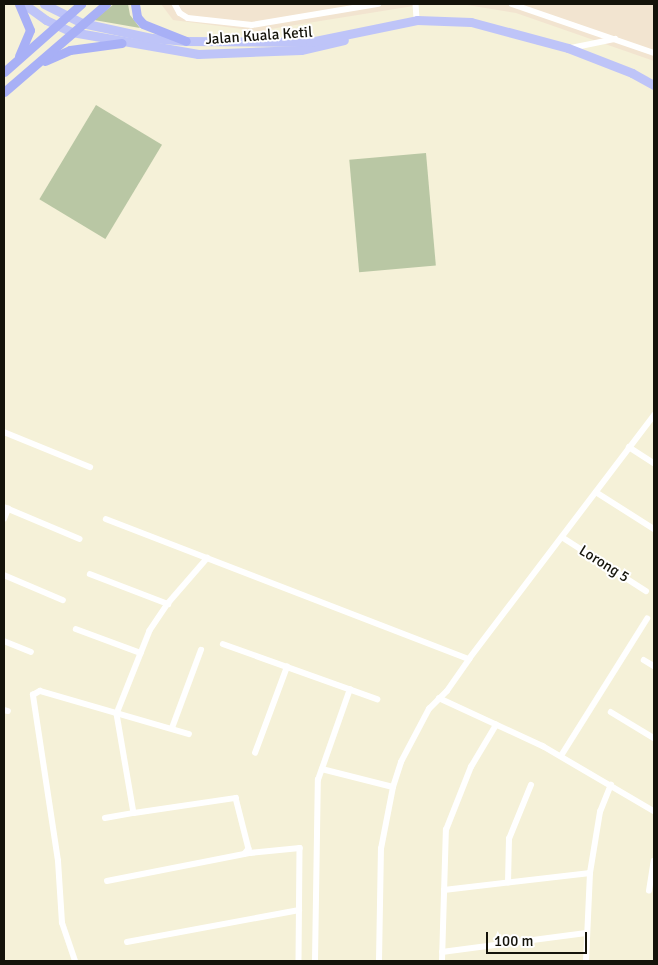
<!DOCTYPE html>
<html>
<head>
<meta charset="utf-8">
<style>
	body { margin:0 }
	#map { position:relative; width:658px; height:965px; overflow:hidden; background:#f5f1d8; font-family:Signika,sans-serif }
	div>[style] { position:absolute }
	.commercial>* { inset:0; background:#f2e4d0 }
	.green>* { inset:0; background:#b9c7a4; transform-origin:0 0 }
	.minor>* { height:5.5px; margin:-2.75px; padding:0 2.75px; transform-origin:2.75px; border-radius:2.75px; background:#fff }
	.primary>* { height:9px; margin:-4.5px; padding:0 4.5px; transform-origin:4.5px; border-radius:4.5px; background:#bec4f8 }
	.trunk>* { height:9px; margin:-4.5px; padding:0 4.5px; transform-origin:4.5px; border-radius:4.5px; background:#a8b0f6 }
	span { translate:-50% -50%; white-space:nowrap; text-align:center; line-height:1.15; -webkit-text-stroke:4px #fff; paint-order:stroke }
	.street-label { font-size:15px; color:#14130a }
	.frame { position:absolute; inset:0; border:5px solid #14130a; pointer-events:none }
	.scale { position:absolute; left:486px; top:932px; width:101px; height:22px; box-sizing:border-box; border:2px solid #14130a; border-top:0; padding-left:6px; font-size:15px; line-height:18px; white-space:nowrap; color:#14130a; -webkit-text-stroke:4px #fff; paint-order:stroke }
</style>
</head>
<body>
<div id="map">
	<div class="commercial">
		<i style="clip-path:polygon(161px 4px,426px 4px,258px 31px,173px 20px)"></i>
		<i style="clip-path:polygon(461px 4px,654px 4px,654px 61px,516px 13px)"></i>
	</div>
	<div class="green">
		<i style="clip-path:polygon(114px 4px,128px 4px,130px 15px,140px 28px,94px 20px)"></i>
		<i style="left:96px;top:105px;width:77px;height:110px;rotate:31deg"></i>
		<i style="left:426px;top:153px;width:113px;height:77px;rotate:85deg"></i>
	</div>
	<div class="minor">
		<i style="left:175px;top:4px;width:10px;rotate:61deg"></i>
		<i style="left:180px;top:13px;width:9px;rotate:32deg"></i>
		<i style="left:188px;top:18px;width:64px;rotate:6.2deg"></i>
		<i style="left:252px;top:25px;width:128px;rotate:-9.5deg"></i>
		<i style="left:416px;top:4px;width:16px;rotate:86deg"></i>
		<i style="left:512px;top:4px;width:150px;rotate:19deg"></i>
		<i style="left:571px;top:48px;width:45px;rotate:-11.6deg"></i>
		<i style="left:4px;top:432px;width:93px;rotate:22.1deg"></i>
		<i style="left:629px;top:447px;width:30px;rotate:33deg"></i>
		<i style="left:596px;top:492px;width:69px;rotate:32.5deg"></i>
		<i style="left:4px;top:507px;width:82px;rotate:22.8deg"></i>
		<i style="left:4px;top:519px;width:11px;rotate:-68deg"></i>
		<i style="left:106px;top:519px;width:389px;rotate:21.1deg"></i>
		<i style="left:469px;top:659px;width:306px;rotate:-52.8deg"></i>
		<i style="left:562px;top:537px;width:100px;rotate:32.7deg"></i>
		<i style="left:208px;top:558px;width:61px;rotate:131deg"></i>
		<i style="left:168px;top:604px;width:32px;rotate:124deg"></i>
		<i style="left:150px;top:631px;width:89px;rotate:111.7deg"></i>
		<i style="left:117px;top:714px;width:100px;rotate:80.3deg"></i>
		<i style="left:134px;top:813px;width:103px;rotate:-8.4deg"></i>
		<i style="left:236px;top:798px;width:53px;rotate:75.7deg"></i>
		<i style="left:249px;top:849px;width:6px;rotate:129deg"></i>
		<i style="left:90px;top:574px;width:84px;rotate:21deg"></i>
		<i style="left:4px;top:575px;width:64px;rotate:23deg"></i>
		<i style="left:76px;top:629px;width:69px;rotate:20.3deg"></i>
		<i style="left:4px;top:641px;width:29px;rotate:22deg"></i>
		<i style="left:223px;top:644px;width:164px;rotate:19.7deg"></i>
		<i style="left:644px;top:660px;width:12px;rotate:31deg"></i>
		<i style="left:439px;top:698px;width:115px;rotate:24.8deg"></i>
		<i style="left:543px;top:746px;width:129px;rotate:30.4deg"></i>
		<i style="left:4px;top:710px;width:4px;rotate:14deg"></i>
		<i style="left:611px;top:712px;width:50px;rotate:31.2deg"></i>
		<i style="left:172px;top:728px;width:83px;rotate:-69.6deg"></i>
		<i style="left:255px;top:753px;width:92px;rotate:-69.6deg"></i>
		<i style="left:561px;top:756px;width:162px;rotate:-57.9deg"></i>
		<i style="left:322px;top:769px;width:73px;rotate:14.2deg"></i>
		<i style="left:105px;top:818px;width:29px;rotate:-10deg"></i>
		<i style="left:107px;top:881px;width:146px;rotate:-11.1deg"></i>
		<i style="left:250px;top:853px;width:50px;rotate:-5.7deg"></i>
		<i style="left:300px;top:848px;width:113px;rotate:90.5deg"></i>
		<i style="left:508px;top:883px;width:44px;rotate:-88.7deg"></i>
		<i style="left:509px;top:839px;width:58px;rotate:-67.8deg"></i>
		<i style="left:444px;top:890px;width:147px;rotate:-6.6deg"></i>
		<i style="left:649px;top:891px;width:30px;rotate:-81deg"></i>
		<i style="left:127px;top:942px;width:175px;rotate:-10.5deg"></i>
		<i style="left:442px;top:952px;width:145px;rotate:-7.5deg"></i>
		<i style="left:75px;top:961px;width:40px;rotate:-108.9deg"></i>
		<i style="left:62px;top:923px;width:62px;rotate:-93.7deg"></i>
		<i style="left:58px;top:861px;width:168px;rotate:-98.6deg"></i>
		<i style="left:33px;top:695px;width:8px;rotate:-30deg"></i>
		<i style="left:40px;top:691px;width:155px;rotate:16.1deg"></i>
		<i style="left:315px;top:961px;width:181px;rotate:-89.1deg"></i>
		<i style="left:318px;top:780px;width:96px;rotate:-70.6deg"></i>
		<i style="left:379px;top:961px;width:112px;rotate:-89deg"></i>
		<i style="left:381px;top:849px;width:63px;rotate:-79deg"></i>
		<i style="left:393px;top:787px;width:26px;rotate:-72deg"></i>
		<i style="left:401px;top:762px;width:60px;rotate:-62.2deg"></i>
		<i style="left:429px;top:709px;width:25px;rotate:-45deg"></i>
		<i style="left:447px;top:691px;width:39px;rotate:-55deg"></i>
		<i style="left:442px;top:961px;width:131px;rotate:-88.3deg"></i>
		<i style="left:446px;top:830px;width:68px;rotate:-68.4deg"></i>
		<i style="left:471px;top:767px;width:49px;rotate:-59.2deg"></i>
		<i style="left:586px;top:961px;width:88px;rotate:-87.4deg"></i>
		<i style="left:590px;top:873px;width:62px;rotate:-80.7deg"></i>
		<i style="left:600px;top:812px;width:29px;rotate:-68deg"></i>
	</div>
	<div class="primary">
		<i style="left:24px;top:4px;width:27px;rotate:36deg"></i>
		<i style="left:46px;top:20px;width:29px;rotate:25deg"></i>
		<i style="left:72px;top:32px;width:128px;rotate:9.9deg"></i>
		<i style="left:198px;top:54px;width:103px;rotate:-2.2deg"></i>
		<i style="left:301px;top:50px;width:44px;rotate:-13.1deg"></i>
		<i style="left:44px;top:4px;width:42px;rotate:26.6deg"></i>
		<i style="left:82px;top:23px;width:72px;rotate:12.1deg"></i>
		<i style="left:152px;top:38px;width:34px;rotate:5deg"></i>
		<i style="left:186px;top:41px;width:124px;rotate:0.5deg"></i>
		<i style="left:310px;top:42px;width:109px;rotate:-11.6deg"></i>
		<i style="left:417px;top:20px;width:54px;rotate:2.1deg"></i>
		<i style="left:471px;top:22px;width:100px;rotate:15deg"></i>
		<i style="left:568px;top:48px;width:69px;rotate:21.3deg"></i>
		<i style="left:632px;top:73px;width:25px;rotate:29deg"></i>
	</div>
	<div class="trunk">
		<i style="left:135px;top:4px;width:13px;rotate:81deg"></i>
		<i style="left:137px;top:17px;width:9px;rotate:49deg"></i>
		<i style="left:143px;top:24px;width:46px;rotate:21.6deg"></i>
		<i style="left:19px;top:56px;width:28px;rotate:-67deg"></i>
		<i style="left:30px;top:30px;width:28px;rotate:-113deg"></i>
		<i style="left:45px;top:61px;width:27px;rotate:-24deg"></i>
		<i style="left:70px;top:50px;width:52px;rotate:-7.7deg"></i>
		<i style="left:4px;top:72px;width:103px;rotate:-41.4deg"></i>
		<i style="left:4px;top:92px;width:135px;rotate:-40.8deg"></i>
	</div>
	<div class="street-label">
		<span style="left:259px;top:36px;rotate:-4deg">Jalan Kuala Ketil</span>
		<span style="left:604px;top:564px;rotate:32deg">Lorong 5</span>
	</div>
	<div class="frame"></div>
	<div class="scale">100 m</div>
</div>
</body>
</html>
